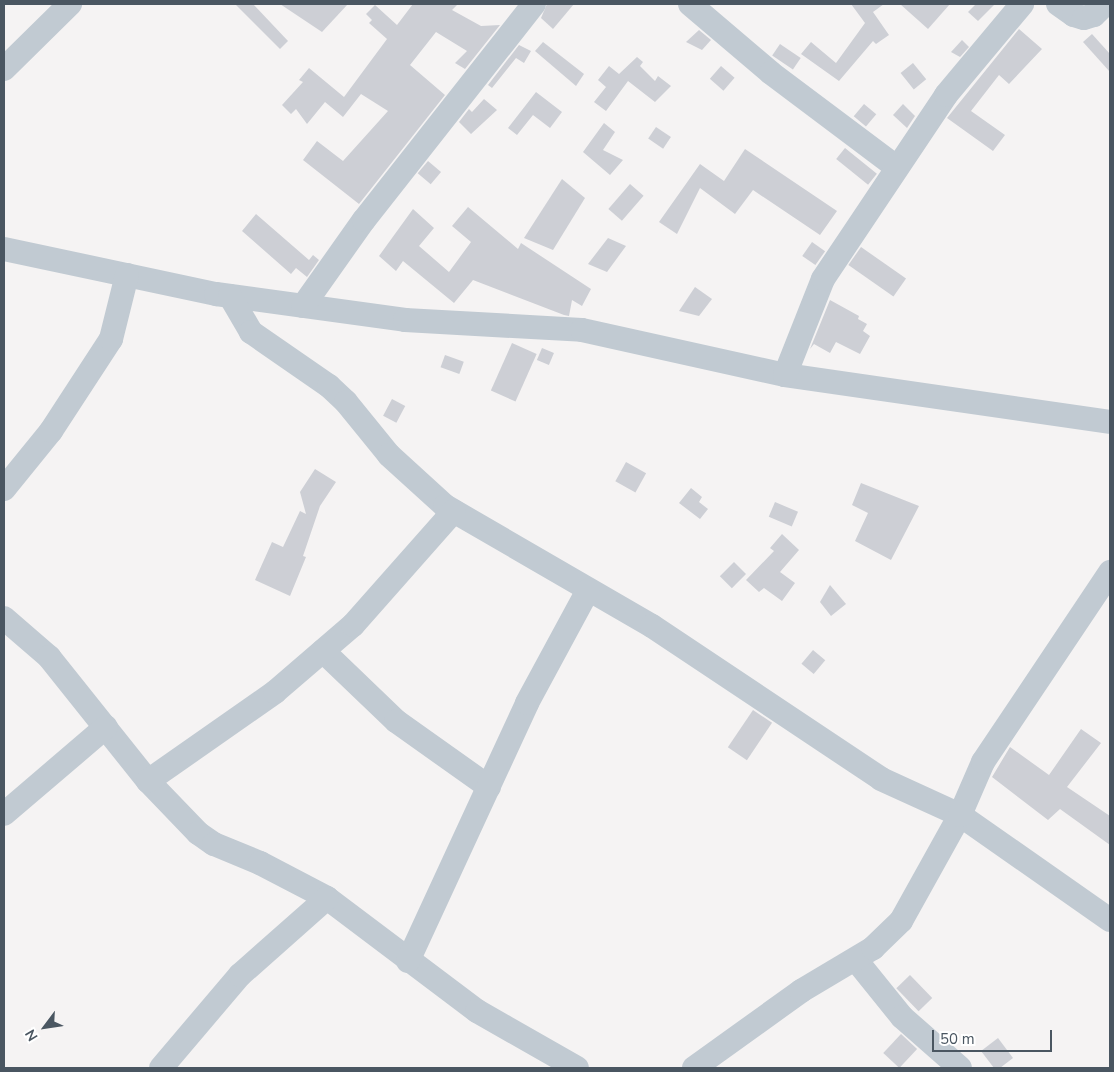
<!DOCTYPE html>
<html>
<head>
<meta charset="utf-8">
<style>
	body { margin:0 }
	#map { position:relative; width:1114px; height:1072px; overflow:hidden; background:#f5f3f3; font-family:"Nunito Sans",sans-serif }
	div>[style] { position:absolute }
	.building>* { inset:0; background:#cdcfd5; transform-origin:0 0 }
	.minor>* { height:24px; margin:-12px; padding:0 12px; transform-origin:12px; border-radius:12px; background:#c1cad2 }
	span { translate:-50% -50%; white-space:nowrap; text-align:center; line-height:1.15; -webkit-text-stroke:4.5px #fff; paint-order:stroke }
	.frame { position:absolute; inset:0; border:5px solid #4a5661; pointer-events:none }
	.north { position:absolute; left:20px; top:1002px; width:50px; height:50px; -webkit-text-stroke:4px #fff; paint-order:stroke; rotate:239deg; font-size:14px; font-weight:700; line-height:20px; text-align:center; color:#4a5661 }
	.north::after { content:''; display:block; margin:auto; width:18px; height:22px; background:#4a5661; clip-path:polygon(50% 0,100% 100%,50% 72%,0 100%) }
	.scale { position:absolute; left:932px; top:1030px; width:120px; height:22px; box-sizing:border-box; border:2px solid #4a5661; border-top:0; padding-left:6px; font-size:15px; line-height:18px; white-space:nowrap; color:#4a5661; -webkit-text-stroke:4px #fff; paint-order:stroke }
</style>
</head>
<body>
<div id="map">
	<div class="building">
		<i style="clip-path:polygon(235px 4px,253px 4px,288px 41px,280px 49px)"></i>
		<i style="clip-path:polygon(280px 4px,348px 4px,322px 32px)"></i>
		<i style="clip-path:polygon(413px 4px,458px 4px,452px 10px,481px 26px,500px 25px,465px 69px,455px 63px,467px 51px,436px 32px,410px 65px,445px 95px,359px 204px,303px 160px,317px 141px,343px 161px,388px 111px,361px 94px,343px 117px,325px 102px,307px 124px,296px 109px,291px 114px,282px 105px,303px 82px,299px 80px,309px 68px,344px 97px,387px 39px,369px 23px,372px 20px,366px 14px,375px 5px,397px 25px)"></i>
		<i style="clip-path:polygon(547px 4px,574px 4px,553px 29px,541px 18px)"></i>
		<i style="clip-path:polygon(851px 4px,884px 4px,873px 12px,889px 35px,876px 44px,873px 41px,839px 81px,801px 54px,811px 42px,836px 63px,865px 23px)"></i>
		<i style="clip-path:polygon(900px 4px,950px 4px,928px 29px)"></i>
		<i style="clip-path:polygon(976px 4px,995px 4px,978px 21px,968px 12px)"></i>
		<i style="clip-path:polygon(1019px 29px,1042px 49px,1009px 84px,999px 75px,971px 111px,1005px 135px,993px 151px,947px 118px)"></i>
		<i style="clip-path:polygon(699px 30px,711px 40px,702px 50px,686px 42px)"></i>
		<i style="clip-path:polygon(1092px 34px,1110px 54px,1110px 72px,1083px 42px)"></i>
		<i style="clip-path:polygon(962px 40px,969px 47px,960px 57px,951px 52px)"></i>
		<i style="clip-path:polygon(543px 42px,584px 74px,576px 86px,535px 51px)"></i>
		<i style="left:780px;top:44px;width:25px;height:14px;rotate:34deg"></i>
		<i style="clip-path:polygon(519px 45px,531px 51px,524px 63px,516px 58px,492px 88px,488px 85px)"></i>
		<i style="clip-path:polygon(637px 57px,643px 62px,640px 66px,655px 81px,658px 76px,671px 86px,655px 102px,628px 81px,606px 111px,594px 102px,606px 87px,598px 80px,609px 66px,619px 74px)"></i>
		<i style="left:913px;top:63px;width:21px;height:16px;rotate:51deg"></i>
		<i style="left:721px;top:66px;width:18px;height:17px;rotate:41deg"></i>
		<i style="clip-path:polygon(536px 92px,562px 112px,550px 128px,533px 115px,517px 135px,508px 128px)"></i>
		<i style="clip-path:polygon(484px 99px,497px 110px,471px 134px,459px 122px,469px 109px,472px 112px)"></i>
		<i style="left:864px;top:104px;width:16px;height:16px;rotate:40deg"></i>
		<i style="clip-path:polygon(903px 104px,915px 116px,907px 128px,893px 115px)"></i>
		<i style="clip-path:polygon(604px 123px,615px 132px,603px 150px,623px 160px,610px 175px,583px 152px)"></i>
		<i style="left:656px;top:127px;width:18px;height:14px;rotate:34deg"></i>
		<i style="left:845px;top:148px;width:41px;height:14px;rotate:39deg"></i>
		<i style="clip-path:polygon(745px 149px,837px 211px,820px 235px,753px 190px,735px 214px,700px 188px,677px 234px,659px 222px,700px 164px,724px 181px)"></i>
		<i style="left:428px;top:161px;width:17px;height:16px;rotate:40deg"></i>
		<i style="clip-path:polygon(562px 179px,585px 198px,553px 250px,524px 238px)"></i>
		<i style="left:630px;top:184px;width:18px;height:33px;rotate:41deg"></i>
		<i style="clip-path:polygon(468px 207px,518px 249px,521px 243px,591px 289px,582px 306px,572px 300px,569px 316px,564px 315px,473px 280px,454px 303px,403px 261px,396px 271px,379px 256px,413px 209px,434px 228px,419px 246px,449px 272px,471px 242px,452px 226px)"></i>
		<i style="clip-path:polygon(256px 214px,309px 260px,313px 255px,319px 260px,307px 277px,296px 268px,291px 274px,242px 231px)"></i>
		<i style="clip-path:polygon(608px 238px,626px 246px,607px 272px,588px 264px)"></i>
		<i style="left:812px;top:242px;width:16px;height:17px;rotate:35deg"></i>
		<i style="left:861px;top:247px;width:55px;height:22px;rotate:35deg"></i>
		<i style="clip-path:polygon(695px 287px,712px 299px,699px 316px,679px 311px)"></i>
		<i style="clip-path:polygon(830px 300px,859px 316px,858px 319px,867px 324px,863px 331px,870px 336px,860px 354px,836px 342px,830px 353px,814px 344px,810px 349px)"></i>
		<i style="left:512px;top:343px;width:27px;height:52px;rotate:24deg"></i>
		<i style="left:542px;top:348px;width:13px;height:13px;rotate:23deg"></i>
		<i style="left:445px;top:355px;width:20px;height:13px;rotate:20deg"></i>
		<i style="left:392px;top:399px;width:15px;height:19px;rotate:28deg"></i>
		<i style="left:626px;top:462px;width:23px;height:22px;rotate:29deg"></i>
		<i style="clip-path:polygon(315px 469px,336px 482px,320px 506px,303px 556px,306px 557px,290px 596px,255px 580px,272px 542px,283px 547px,300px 511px,306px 514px,300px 492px)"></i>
		<i style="clip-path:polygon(861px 483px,919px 506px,891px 560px,855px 541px,868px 513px,852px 505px)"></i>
		<i style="clip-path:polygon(691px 488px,702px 497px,699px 502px,708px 509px,700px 519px,679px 503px)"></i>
		<i style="left:775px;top:502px;width:25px;height:16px;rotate:23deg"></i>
		<i style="clip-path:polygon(782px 534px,799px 550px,780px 572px,795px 583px,782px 601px,764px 588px,759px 592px,746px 580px,774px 551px,770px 548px)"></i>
		<i style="left:734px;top:562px;width:17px;height:20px;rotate:45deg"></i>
		<i style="clip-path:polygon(830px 585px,846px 604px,831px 616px,820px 602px)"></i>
		<i style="left:813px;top:650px;width:16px;height:18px;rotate:40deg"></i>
		<i style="left:753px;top:710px;width:23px;height:45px;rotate:34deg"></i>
		<i style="clip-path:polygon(1081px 729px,1101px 743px,1067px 787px,1110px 816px,1110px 845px,1060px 809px,1048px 820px,992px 777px,1010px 747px,1049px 775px)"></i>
		<i style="left:910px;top:975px;width:32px;height:19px;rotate:46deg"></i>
		<i style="left:901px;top:1034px;width:22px;height:26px;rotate:43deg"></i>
		<i style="clip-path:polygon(998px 1038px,1013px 1058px,1000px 1068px,994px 1068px,981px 1051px)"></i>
	</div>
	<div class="minor">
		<i style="left:690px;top:4px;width:106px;rotate:40.4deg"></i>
		<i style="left:771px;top:73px;width:156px;rotate:36.9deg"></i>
		<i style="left:1058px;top:4px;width:19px;rotate:35deg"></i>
		<i style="left:1074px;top:15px;width:10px;rotate:17deg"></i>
		<i style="left:1084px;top:18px;width:10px;rotate:-17deg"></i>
		<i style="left:1094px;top:15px;width:16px;rotate:-45deg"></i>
		<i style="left:4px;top:69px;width:93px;rotate:-44.6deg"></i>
		<i style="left:4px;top:249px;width:217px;rotate:12deg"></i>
		<i style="left:216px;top:294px;width:191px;rotate:7.8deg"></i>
		<i style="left:405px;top:320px;width:177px;rotate:3.2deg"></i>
		<i style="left:582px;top:330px;width:208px;rotate:12.5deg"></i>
		<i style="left:785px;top:375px;width:328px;rotate:8.2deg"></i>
		<i style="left:230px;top:296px;width:42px;rotate:59.7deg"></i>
		<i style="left:251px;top:332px;width:95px;rotate:34.7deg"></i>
		<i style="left:329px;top:386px;width:23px;rotate:43deg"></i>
		<i style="left:346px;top:402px;width:68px;rotate:50.9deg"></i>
		<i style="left:389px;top:455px;width:76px;rotate:42.3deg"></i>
		<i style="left:445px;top:506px;width:239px;rotate:30.1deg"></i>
		<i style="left:652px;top:626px;width:275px;rotate:33.7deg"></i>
		<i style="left:881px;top:779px;width:87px;rotate:24.5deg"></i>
		<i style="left:960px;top:815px;width:183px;rotate:35deg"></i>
		<i style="left:303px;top:306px;width:105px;rotate:-54.7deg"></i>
		<i style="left:364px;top:220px;width:275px;rotate:-51.8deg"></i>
		<i style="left:785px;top:375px;width:103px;rotate:-68.4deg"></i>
		<i style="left:823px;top:279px;width:221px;rotate:-56.2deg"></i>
		<i style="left:946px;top:95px;width:119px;rotate:-50.1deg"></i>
		<i style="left:4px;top:489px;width:75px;rotate:-51deg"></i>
		<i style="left:51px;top:431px;width:110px;rotate:-56.9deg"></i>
		<i style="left:111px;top:339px;width:66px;rotate:-76deg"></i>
		<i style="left:4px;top:618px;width:60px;rotate:40.9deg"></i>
		<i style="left:49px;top:657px;width:159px;rotate:51.4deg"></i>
		<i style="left:148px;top:781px;width:72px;rotate:46.1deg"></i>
		<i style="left:198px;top:833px;width:19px;rotate:35deg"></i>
		<i style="left:214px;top:844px;width:50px;rotate:22.4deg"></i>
		<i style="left:260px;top:863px;width:76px;rotate:27.6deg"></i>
		<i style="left:327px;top:898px;width:188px;rotate:37deg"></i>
		<i style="left:477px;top:1011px;width:115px;rotate:29.7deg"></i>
		<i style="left:323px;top:651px;width:101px;rotate:43.8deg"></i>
		<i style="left:396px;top:721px;width:114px;rotate:35.4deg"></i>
		<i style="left:148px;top:781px;width:155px;rotate:-35deg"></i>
		<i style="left:275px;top:692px;width:103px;rotate:-40.7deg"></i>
		<i style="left:353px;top:625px;width:152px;rotate:-48.5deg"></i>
		<i style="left:4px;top:814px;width:134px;rotate:-40.5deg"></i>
		<i style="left:856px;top:960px;width:73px;rotate:51.1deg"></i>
		<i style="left:902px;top:1017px;width:77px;rotate:41.3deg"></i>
		<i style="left:408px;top:961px;width:284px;rotate:-65.2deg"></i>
		<i style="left:527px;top:703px;width:128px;rotate:-61.6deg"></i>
		<i style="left:161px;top:1068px;width:122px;rotate:-49.7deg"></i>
		<i style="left:240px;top:975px;width:116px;rotate:-41.5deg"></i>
		<i style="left:694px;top:1068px;width:132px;rotate:-35.7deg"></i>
		<i style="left:801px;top:991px;width:84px;rotate:-30.8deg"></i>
		<i style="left:873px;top:948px;width:39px;rotate:-44deg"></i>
		<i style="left:901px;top:921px;width:121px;rotate:-60.9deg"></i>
		<i style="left:960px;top:815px;width:58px;rotate:-66.5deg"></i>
		<i style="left:983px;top:762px;width:229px;rotate:-56.2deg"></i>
	</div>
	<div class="frame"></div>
	<div class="north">N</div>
	<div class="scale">50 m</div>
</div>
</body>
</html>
